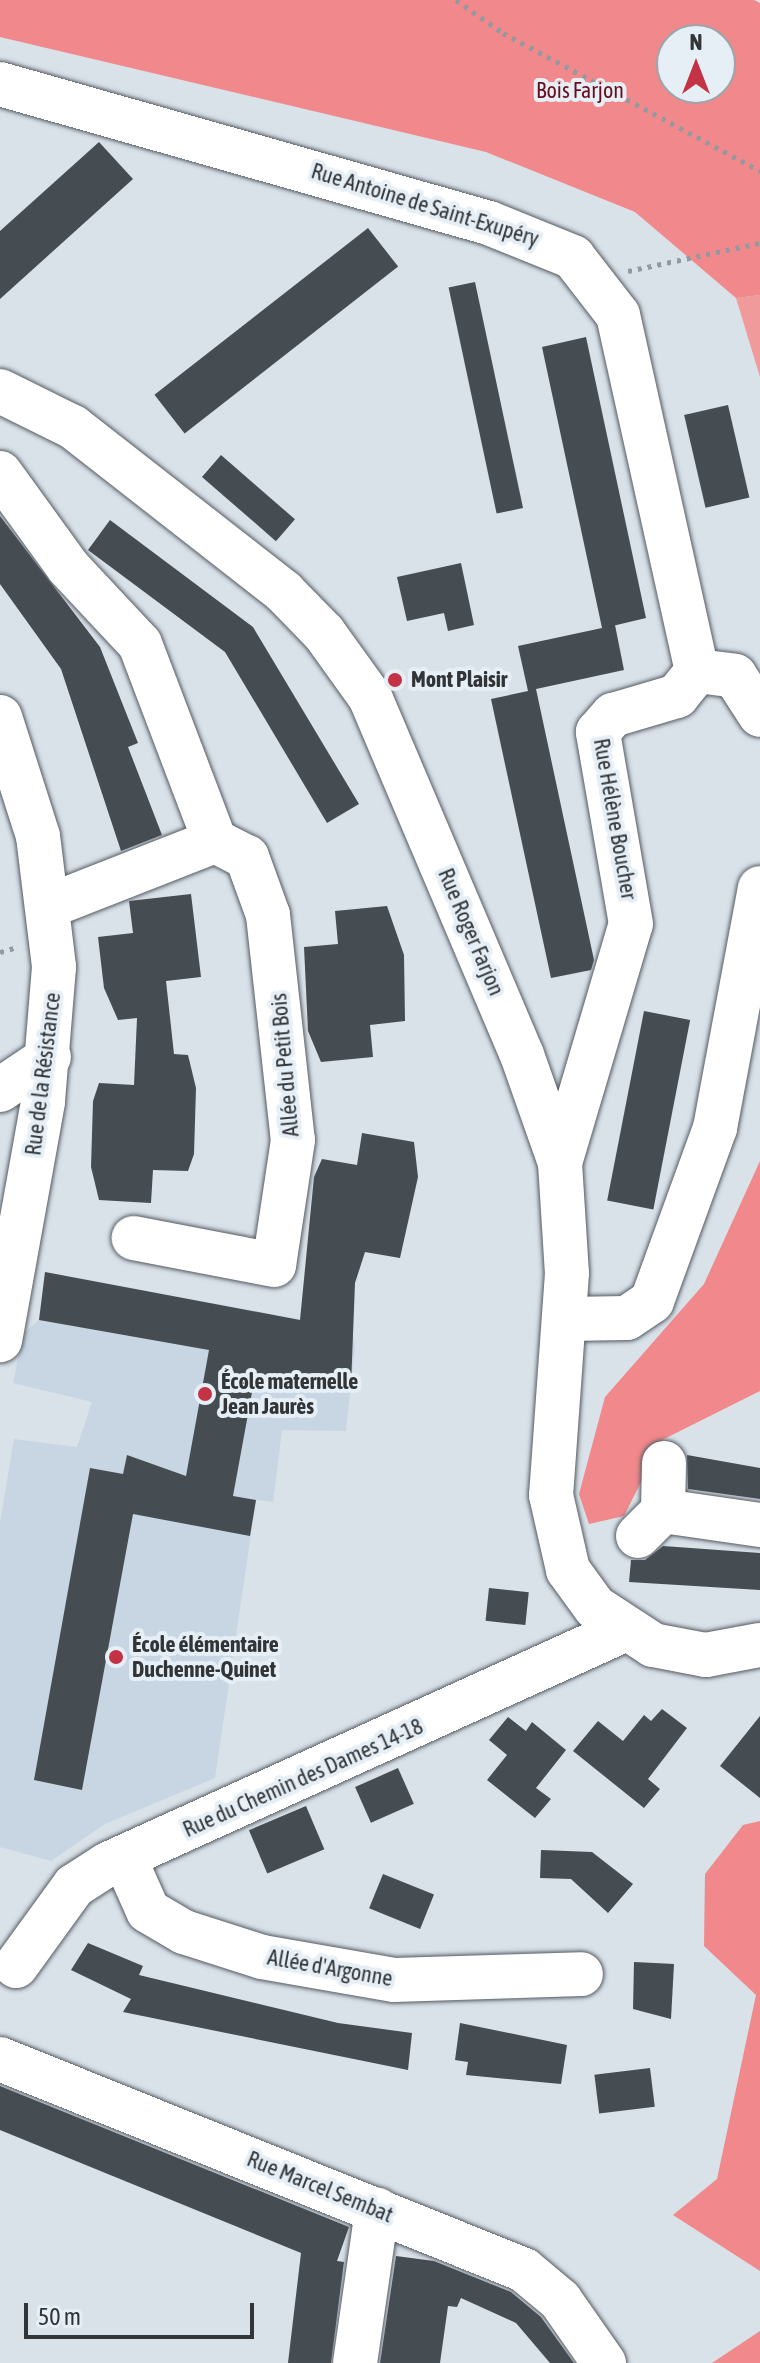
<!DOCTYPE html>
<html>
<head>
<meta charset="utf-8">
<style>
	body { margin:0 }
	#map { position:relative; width:760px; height:2363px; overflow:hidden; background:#d9e1e9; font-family:"Asap Condensed",sans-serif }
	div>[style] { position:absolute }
	.built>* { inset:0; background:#c8d6e3 }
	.green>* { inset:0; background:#f19a9b }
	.forest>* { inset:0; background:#f1888b }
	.building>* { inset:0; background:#454c52; transform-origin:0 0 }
	.path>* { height:5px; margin-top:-2.5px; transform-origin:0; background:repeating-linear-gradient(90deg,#93999f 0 4px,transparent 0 10px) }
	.roads { filter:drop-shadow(0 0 2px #545b61) drop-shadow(0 0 2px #545b61) }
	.minor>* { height:44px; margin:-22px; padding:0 22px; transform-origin:22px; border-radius:22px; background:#fff }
	.dots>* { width:22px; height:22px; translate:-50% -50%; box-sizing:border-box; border:4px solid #e6eff6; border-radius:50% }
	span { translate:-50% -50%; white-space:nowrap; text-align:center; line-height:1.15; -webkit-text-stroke:8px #e6eff6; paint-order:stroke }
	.park-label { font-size:22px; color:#6b0c1d }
	.street-label { font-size:22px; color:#323538 }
	.poi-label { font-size:22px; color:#323538; font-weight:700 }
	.left { translate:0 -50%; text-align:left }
	.north { position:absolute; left:656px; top:24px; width:80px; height:80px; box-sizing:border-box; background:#e6eff6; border:2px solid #9ea5aa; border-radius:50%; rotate:0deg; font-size:22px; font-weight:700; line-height:32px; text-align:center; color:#323538 }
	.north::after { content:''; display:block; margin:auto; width:28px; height:36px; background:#c33345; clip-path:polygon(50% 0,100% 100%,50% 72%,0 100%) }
	.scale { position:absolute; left:24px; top:2303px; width:230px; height:36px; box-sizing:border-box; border:4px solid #323538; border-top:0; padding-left:10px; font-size:24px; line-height:28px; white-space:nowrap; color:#323538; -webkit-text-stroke:6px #e6eff6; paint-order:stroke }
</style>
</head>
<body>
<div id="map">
	<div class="built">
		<i style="clip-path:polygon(45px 1272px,352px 1329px,355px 1348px,346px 1431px,282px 1430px,273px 1502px,256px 1500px,215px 1778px,105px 1824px,51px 1861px,0 1847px,0 1523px,14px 1439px,77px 1447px,92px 1402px,13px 1383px,23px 1334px,39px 1320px)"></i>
	</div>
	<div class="green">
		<i style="clip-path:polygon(760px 295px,760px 377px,736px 298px)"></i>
	</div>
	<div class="forest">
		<i style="clip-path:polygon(evenodd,0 0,754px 0,760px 3px,760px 295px,736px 298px,635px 212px,486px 152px,0 37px,0 0,672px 40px,720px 40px,720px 88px,672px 88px,672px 40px)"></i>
		<i style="clip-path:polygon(760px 1161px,760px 1391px,662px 1440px,624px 1516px,589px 1524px,579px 1494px,605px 1397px,704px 1284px)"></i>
		<i style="clip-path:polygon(760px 1821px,760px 2271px,673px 2215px,717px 2179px,756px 1995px,704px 1946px,705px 1874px,743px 1825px)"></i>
		<i style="clip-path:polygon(760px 2331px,760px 2363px,712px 2363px)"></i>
	</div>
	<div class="building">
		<i style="clip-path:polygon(99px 142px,133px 179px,0 299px,0 231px)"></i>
		<i style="left:368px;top:228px;width:49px;height:271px;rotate:52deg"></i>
		<i style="left:475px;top:282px;width:231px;height:27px;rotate:78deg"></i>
		<i style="clip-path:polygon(586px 337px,646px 618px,604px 628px,615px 625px,624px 670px,536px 689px,594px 960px,591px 970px,551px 978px,491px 699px,528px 691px,518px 646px,602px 628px,542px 347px)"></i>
		<i style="left:728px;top:405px;width:95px;height:45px;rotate:77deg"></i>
		<i style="left:221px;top:455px;width:98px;height:29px;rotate:41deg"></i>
		<i style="clip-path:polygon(0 516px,100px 647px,138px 743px,128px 747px,162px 835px,121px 851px,61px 669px,0 584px)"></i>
		<i style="clip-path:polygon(110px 520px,253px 627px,359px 804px,327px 823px,225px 652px,88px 550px)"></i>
		<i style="clip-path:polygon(461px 563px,474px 625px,448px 631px,444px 613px,407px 621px,397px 577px)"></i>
		<i style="clip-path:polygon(191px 894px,201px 977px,166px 981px,174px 1054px,188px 1055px,196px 1088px,194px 1154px,188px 1171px,153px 1170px,151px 1203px,99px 1200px,91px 1167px,93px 1101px,99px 1083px,134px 1085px,137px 1018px,118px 1020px,104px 988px,98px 937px,133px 933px,129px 901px)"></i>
		<i style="clip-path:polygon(387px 906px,404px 955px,405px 1021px,370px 1025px,373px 1057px,321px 1062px,308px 1031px,304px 947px,338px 944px,335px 911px)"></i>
		<i style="left:644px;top:1011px;width:47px;height:193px;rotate:11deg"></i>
		<i style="clip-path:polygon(362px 1133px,414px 1142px,418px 1177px,400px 1258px,365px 1252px,355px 1283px,351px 1386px,255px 1376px,233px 1496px,256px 1500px,250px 1536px,133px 1514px,82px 1790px,34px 1780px,90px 1468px,123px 1474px,127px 1455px,186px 1476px,209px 1350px,39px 1320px,45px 1272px,300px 1320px,314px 1177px,322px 1159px,357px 1165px)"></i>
		<i style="clip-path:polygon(687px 1455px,760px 1468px,760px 1499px,688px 1489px)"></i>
		<i style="clip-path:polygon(663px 1546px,760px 1553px,760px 1590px,629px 1582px,631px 1560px,645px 1560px)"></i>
		<i style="left:489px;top:1588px;width:40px;height:33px;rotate:6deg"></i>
		<i style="clip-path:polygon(662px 1709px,687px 1728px,648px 1779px,660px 1789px,644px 1808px,573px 1751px,598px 1721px,623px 1741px,644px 1715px,651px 1721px)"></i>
		<i style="clip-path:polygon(760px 1716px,760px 1798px,720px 1766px)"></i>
		<i style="clip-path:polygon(508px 1717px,526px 1731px,532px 1722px,566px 1750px,536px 1788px,551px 1799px,535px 1818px,487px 1780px,507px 1755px,489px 1740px)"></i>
		<i style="left:398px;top:1768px;width:39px;height:47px;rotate:66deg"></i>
		<i style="left:306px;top:1806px;width:47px;height:62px;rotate:67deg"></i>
		<i style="clip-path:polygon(541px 1850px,592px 1852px,633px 1884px,608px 1913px,571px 1879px,540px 1878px)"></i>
		<i style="left:383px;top:1874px;width:55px;height:37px;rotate:22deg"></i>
		<i style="clip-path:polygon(88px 1943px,143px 1966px,139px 1975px,338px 2023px,412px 2033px,408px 2070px,123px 2012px,131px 1999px,71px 1970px)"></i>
		<i style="clip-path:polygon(634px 1962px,674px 1964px,671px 2019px,633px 2009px)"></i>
		<i style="clip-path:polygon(460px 2023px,567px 2045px,561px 2084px,466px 2075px,468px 2062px,455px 2060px)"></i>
		<i style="left:650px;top:2068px;width:39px;height:56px;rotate:83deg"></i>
		<i style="clip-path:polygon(0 2086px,349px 2227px,337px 2261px,344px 2262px,331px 2363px,288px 2363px,301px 2253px,0 2130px)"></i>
		<i style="clip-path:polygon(396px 2256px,434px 2261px,511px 2292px,541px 2317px,574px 2363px,550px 2363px,516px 2323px,461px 2298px,457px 2307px,448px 2306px,440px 2363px,380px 2363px)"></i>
	</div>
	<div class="path">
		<i style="left:456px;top:0;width:57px;rotate:35.1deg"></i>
		<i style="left:503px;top:33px;width:292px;rotate:28.2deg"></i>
		<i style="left:628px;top:271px;width:135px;rotate:-12deg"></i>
		<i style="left:0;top:952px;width:15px;rotate:-16deg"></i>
	</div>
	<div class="roads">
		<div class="minor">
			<i style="left:0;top:84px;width:508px;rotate:15.87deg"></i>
			<i style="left:489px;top:223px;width:91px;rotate:22deg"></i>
			<i style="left:573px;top:257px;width:73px;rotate:52.2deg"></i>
			<i style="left:618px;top:315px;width:365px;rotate:77.5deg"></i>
			<i style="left:0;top:391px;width:81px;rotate:26.3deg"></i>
			<i style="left:73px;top:427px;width:268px;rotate:38deg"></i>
			<i style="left:284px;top:592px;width:57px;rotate:45.7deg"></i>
			<i style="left:324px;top:633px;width:79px;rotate:54.3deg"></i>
			<i style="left:370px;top:697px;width:389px;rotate:67deg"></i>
			<i style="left:522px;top:1055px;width:114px;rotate:70.6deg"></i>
			<i style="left:560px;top:1163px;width:110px;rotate:86.4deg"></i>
			<i style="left:567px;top:1273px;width:223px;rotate:94.1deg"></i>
			<i style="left:551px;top:1495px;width:77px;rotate:77.2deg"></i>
			<i style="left:568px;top:1570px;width:46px;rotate:53.9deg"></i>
			<i style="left:595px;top:1607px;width:69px;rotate:33.2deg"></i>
			<i style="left:653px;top:1645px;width:54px;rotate:10.7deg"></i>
			<i style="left:706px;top:1655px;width:55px;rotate:-10.5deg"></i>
			<i style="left:0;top:473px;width:116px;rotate:54.1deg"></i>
			<i style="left:68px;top:567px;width:105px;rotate:46.9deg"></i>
			<i style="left:140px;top:644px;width:211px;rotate:69.2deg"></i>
			<i style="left:697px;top:671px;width:38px;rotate:7deg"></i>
			<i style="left:735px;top:676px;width:46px;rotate:57.3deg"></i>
			<i style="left:0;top:717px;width:125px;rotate:72.3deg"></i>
			<i style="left:38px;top:836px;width:132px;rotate:83deg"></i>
			<i style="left:54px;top:967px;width:135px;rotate:94.7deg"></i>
			<i style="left:43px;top:1102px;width:242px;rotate:100.2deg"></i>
			<i style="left:49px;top:906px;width:178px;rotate:-21.4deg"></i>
			<i style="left:215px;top:841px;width:36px;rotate:27deg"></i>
			<i style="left:247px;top:857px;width:62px;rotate:70.1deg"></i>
			<i style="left:268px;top:915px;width:226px;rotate:83.7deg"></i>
			<i style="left:293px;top:1140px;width:126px;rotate:98.6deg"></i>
			<i style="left:274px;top:1265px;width:143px;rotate:-169.1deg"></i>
			<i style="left:0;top:1090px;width:59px;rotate:-34deg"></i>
			<i style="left:560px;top:1163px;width:249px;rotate:-73.5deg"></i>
			<i style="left:631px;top:924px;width:195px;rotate:-99.8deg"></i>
			<i style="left:598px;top:732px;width:23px;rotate:-49deg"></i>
			<i style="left:613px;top:715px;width:67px;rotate:-16.5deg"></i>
			<i style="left:677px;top:696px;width:32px;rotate:-51deg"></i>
			<i style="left:565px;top:1319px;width:62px;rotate:-0.9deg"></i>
			<i style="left:627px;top:1318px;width:30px;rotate:-34deg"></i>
			<i style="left:652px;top:1301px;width:184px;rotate:-70deg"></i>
			<i style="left:715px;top:1128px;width:244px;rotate:-79.4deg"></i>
			<i style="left:663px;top:1511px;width:98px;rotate:8.2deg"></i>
			<i style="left:638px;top:1536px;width:35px;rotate:-45deg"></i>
			<i style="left:663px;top:1511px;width:48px;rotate:-88.8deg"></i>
			<i style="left:124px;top:1857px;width:59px;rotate:66deg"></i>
			<i style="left:148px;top:1911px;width:42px;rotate:30.3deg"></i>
			<i style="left:184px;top:1932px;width:82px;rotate:17.8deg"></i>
			<i style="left:262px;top:1957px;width:134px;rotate:9.9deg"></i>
			<i style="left:394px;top:1980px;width:187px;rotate:-1.8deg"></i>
			<i style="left:16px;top:1966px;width:99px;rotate:-54.1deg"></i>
			<i style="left:74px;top:1886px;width:40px;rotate:-32.9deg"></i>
			<i style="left:108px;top:1864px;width:567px;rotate:-24.39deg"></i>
			<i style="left:0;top:2059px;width:565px;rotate:21.93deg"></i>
			<i style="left:524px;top:2270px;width:47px;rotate:39.8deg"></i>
			<i style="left:560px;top:2300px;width:77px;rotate:55.1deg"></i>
			<i style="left:355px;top:2363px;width:155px;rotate:-81.8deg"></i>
		</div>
	</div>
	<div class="dots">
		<i style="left:395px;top:680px;background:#c33345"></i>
		<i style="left:205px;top:1394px;background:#c33345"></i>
		<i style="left:116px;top:1657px;background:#c33345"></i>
	</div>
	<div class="park-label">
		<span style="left:580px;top:91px">Bois Farjon</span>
	</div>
	<div class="street-label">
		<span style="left:425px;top:205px;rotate:17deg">Rue Antoine de Saint-Exupéry</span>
		<span style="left:615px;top:819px;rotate:80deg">Rue Hélène Boucher</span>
		<span style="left:471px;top:932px;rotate:67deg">Rue Roger Farjon</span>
		<span style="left:285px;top:1065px;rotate:-95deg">Allée du Petit Bois</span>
		<span style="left:43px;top:1074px;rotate:-83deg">Rue de la Résistance</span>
		<span style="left:303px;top:1778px;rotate:-24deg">Rue du Chemin des Dames 14-18</span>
		<span style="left:330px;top:1968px;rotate:10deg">Allée d'Argonne</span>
		<span style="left:320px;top:2187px;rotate:22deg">Rue Marcel Sembat</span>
	</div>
	<div class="poi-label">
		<span class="left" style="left:411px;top:680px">Mont Plaisir</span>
		<span class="left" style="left:221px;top:1394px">École maternelle<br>Jean Jaurès</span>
		<span class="left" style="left:132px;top:1657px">École élémentaire<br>Duchenne-Quinet</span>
	</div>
	<div class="north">N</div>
	<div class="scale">50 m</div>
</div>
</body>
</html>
